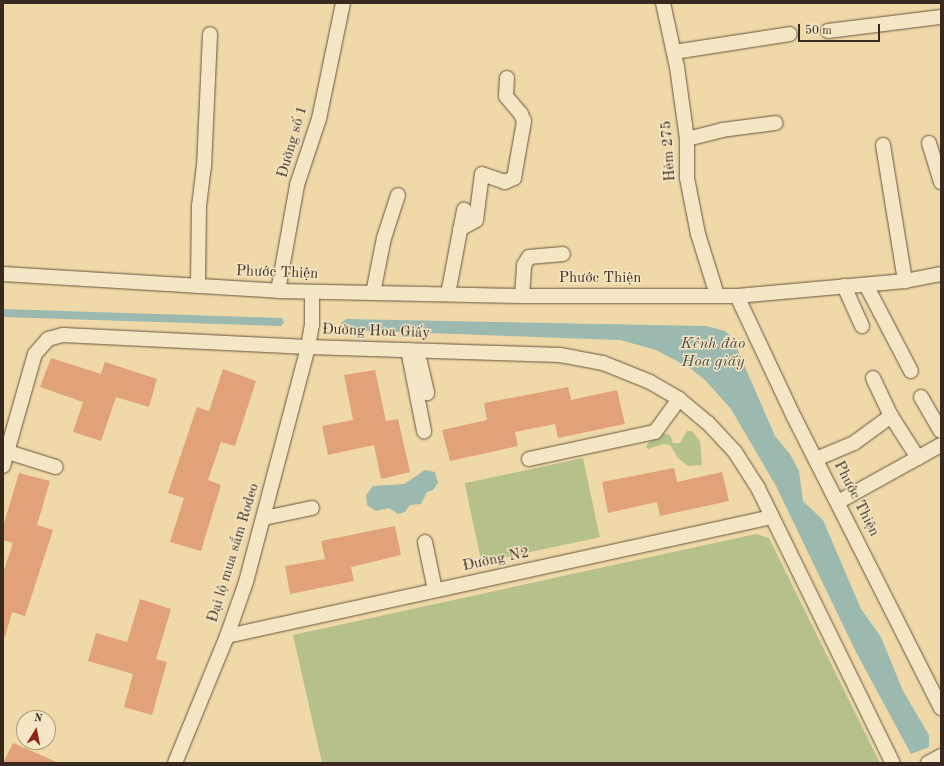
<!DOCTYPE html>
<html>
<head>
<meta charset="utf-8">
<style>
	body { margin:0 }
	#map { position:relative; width:944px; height:766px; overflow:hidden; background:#f0d9a8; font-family:"Old Standard TT",serif }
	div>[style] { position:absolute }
	.green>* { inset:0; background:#b5c08b; transform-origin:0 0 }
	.water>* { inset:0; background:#9bb9af }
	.building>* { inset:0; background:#e1a179 }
	.roads { filter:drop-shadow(0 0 1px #665540) drop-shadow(0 0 1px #665540) }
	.minor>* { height:14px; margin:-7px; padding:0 7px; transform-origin:7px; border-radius:7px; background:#f5e6c6 }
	span { translate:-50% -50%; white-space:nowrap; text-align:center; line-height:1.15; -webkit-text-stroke:3px #f5e6c6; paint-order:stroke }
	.street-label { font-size:15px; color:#38291e }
	.water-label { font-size:16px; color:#514d42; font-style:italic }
	.frame { position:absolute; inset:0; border:4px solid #38291e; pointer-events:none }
	.north { position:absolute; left:16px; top:710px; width:40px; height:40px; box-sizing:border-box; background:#f5e6c6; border:1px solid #a99a83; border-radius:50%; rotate:10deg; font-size:11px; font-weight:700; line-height:16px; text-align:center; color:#38291e }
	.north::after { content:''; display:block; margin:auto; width:14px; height:18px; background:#8f2418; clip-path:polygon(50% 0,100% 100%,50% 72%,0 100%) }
	.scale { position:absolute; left:798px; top:24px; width:82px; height:18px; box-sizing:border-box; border:2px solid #38291e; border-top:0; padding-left:5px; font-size:12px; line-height:14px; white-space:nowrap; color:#38291e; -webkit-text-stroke:3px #f5e6c6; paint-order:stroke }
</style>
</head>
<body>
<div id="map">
	<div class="green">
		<i style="clip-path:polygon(687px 431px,692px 431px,700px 441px,702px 465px,688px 466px,678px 458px,670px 445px,663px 444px,648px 449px,646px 447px,648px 443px,663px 433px,670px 435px,673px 443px,680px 443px)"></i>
		<i style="left:583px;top:458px;width:81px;height:121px;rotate:78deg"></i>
		<i style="clip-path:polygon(756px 534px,769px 538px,880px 763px,322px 763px,293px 635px)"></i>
	</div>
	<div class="water">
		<i style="clip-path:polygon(3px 309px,282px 318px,284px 322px,281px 326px,3px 317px)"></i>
		<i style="clip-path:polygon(346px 319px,706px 326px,725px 331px,732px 337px,775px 436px,790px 454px,799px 471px,803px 501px,823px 520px,861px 609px,881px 637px,903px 691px,929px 735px,929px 747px,911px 754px,856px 652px,776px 486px,731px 409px,705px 380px,690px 368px,656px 350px,620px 340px,344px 330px,341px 323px)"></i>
		<i style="clip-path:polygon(425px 470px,435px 472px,438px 483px,433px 490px,427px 492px,421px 504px,410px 505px,405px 512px,398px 514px,389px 508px,376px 511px,367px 505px,366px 495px,373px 486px,404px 484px)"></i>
	</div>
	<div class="building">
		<i style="clip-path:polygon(51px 358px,101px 374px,105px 362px,157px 379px,149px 407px,116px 397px,101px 441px,73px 432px,83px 402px,40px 387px)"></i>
		<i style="clip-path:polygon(223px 369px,256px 381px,235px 446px,221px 442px,208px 480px,221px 485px,201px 551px,170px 542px,184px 498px,168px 493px,197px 407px,209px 411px)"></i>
		<i style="clip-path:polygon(375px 370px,386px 421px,398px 419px,410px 472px,381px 479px,374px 445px,328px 455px,322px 426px,353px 420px,344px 375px)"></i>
		<i style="clip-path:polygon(568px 387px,571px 400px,617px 390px,625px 424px,558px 438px,555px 424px,515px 432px,518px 446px,450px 461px,442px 430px,487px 420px,484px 403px)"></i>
		<i style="clip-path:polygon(674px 468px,677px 482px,722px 472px,729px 501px,660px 516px,657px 502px,608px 513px,602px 482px)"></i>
		<i style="clip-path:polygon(19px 473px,50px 481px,37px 525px,53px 530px,25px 616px,12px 612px,5px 637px,3px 636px,3px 573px,13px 543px,3px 540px,3px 527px)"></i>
		<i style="clip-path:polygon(395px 526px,401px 555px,351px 567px,354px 581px,290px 594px,285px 566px,325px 559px,321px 541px)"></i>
		<i style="clip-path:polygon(140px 599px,171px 609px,156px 659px,167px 662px,152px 715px,124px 707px,133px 674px,88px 661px,96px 633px,127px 642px)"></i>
		<i style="clip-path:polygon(13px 743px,59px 763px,3px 763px)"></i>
	</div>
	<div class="roads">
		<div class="minor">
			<i style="left:663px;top:3px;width:66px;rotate:77.7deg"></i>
			<i style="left:677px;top:67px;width:73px;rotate:82.1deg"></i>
			<i style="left:687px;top:139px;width:39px;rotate:90deg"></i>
			<i style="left:687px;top:178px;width:57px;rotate:78.9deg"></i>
			<i style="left:698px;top:234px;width:64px;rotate:72.7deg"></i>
			<i style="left:828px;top:31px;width:114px;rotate:-7.1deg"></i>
			<i style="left:674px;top:52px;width:117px;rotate:-8.8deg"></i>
			<i style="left:687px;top:139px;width:36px;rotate:-14deg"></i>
			<i style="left:722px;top:130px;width:54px;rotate:-7.4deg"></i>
			<i style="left:929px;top:143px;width:41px;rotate:72.9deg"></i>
			<i style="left:883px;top:145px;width:138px;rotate:80.8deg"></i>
			<i style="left:460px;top:229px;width:18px;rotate:-29deg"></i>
			<i style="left:476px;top:220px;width:46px;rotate:-82.6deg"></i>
			<i style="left:482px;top:174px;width:24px;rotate:19deg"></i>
			<i style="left:505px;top:182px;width:10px;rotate:-24deg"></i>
			<i style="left:514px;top:178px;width:58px;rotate:-80deg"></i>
			<i style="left:524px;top:121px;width:8px;rotate:-113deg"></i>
			<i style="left:521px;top:114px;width:23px;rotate:-130deg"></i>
			<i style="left:506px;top:96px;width:18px;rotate:-87deg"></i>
			<i style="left:3px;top:274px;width:276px;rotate:3.5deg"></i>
			<i style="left:278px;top:291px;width:244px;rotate:1.2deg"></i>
			<i style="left:522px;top:296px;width:215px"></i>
			<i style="left:737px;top:296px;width:169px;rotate:-5.1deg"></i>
			<i style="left:905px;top:281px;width:37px;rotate:-11deg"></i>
			<i style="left:866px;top:285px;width:97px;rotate:62.4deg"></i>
			<i style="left:198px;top:286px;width:80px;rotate:-89.3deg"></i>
			<i style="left:199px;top:206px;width:39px;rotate:-83deg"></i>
			<i style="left:204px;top:167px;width:133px;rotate:-87.4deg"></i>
			<i style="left:844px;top:286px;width:44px;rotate:65.8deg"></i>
			<i style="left:278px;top:291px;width:108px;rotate:-79.8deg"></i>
			<i style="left:297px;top:185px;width:70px;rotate:-71.6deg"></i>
			<i style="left:319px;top:119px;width:118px;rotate:-78.3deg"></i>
			<i style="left:373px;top:293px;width:56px;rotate:-78.7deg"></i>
			<i style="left:384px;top:238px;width:45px;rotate:-72deg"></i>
			<i style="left:448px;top:294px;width:86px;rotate:-79.2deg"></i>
			<i style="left:522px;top:296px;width:31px;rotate:-86deg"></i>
			<i style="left:524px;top:265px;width:9px;rotate:-58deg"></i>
			<i style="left:529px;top:257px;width:34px;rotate:-5deg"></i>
			<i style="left:737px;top:296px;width:134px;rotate:64.8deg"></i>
			<i style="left:794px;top:417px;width:326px;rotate:63.2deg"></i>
			<i style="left:408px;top:350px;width:83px;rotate:78.8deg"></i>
			<i style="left:420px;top:362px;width:32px;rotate:77deg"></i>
			<i style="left:873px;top:378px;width:42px;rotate:64.7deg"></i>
			<i style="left:891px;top:416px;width:50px;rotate:57.3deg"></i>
			<i style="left:921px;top:397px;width:39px;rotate:60deg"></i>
			<i style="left:8px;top:452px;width:50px;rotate:17.4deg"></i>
			<i style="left:529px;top:459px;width:129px;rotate:-12.1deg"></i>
			<i style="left:655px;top:432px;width:41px;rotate:-54deg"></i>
			<i style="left:816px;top:459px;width:41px;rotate:-22.8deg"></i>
			<i style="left:854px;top:443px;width:46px;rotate:-36.1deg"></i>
			<i style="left:3px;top:466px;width:116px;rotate:-74.1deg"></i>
			<i style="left:35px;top:354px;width:20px;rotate:-49deg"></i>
			<i style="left:48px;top:339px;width:16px;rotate:-15deg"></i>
			<i style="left:63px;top:335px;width:245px;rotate:2.8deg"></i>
			<i style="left:308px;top:347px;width:252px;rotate:1.8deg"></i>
			<i style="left:560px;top:355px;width:44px;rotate:10.5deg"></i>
			<i style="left:603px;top:363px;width:51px;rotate:22deg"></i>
			<i style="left:650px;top:382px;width:34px;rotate:30deg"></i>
			<i style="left:679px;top:399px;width:38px;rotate:40deg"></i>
			<i style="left:708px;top:423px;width:40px;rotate:47deg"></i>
			<i style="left:735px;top:452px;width:43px;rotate:57.4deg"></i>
			<i style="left:758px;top:488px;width:306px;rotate:63.9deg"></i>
			<i style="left:838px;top:502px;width:118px;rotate:-29deg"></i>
			<i style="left:264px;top:518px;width:49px;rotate:-11.8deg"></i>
			<i style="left:425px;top:542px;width:49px;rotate:78.2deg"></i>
			<i style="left:227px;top:636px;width:558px;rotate:-12.32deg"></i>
			<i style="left:175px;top:763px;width:137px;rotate:-67.7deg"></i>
			<i style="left:227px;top:636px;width:57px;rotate:-70.6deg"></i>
			<i style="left:246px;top:582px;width:243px;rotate:-75.2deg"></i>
			<i style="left:308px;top:347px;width:22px;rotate:-80deg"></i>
			<i style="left:312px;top:325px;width:33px;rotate:-90deg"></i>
			<i style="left:928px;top:763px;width:15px;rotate:-28deg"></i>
		</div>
	</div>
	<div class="street-label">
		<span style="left:293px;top:142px;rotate:-74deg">Đường số 1</span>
		<span style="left:669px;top:151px;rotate:-94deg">Hẻm 275</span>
		<span style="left:277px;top:273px;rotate:2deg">Phước Thiện</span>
		<span style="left:600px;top:279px">Phước Thiện</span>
		<span style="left:376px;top:332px;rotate:2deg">Đường Hoa Giấy</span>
		<span style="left:856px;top:499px;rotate:63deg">Phước Thiện</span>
		<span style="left:234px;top:553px;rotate:-73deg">Đại lộ mua sắm Rodeo</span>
		<span style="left:496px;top:560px;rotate:-12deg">Đường N2</span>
	</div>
	<div class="water-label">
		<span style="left:713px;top:353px">Kênh đào<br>Hoa giấy</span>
	</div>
	<div class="frame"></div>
	<div class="north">N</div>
	<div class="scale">50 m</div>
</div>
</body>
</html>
